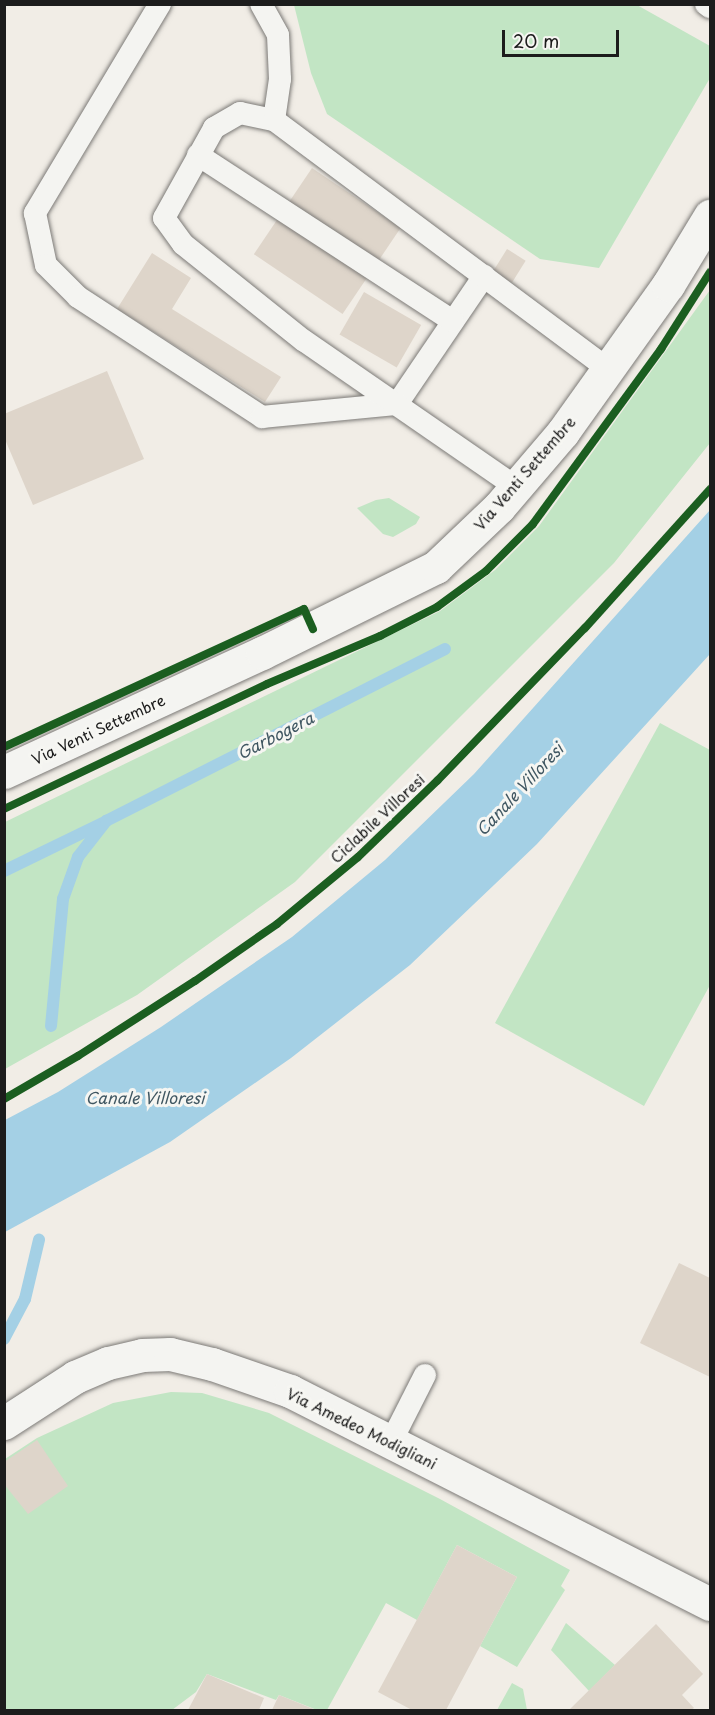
<!DOCTYPE html>
<html>
<head>
<meta charset="utf-8">
<style>
	body { margin:0 }
	#map { position:relative; width:715px; height:1715px; overflow:hidden; background:#f1ede6; font-family:"Playpen Sans",sans-serif }
	div>[style] { position:absolute }
	.green>* { inset:0; background:#c2e5c4 }
	.water>* { inset:0; background:#a4d0e5 }
	.stream>* { height:12px; margin:-6px; padding:0 6px; transform-origin:6px; border-radius:6px; background:#a4d0e5 }
	.building>* { inset:0; background:#ded5ca; transform-origin:0 0 }
	.roads { filter:drop-shadow(0 0 2px #7c7a77) drop-shadow(0 0 2px #7c7a77) }
	.lane>* { height:22px; margin:-11px; padding:0 11px; transform-origin:11px; border-radius:11px; background:#f4f4f1 }
	.street>* { height:33px; margin:-16.5px; padding:0 16.5px; transform-origin:16.5px; border-radius:16.5px; background:#f4f4f1 }
	.secondary>* { height:33px; margin:-16.5px; padding:0 16.5px; transform-origin:16.5px; border-radius:16.5px; background:#f4f4f1 }
	.cycleway>* { height:8px; margin:-4px; padding:0 4px; transform-origin:4px; border-radius:4px; background:#1b5e20 }
	span { translate:-50% -50%; white-space:nowrap; text-align:center; line-height:1.15; -webkit-text-stroke:6px #f6f6f2; paint-order:stroke }
	.street-label { font-size:15px; color:#1c1c1c }
	.water-label { font-size:16px; color:#405762; font-style:italic }
	.frame { position:absolute; inset:0; border:6px solid #1c1c1c; pointer-events:none }
	.scale { position:absolute; left:502px; top:30px; width:117px; height:27px; box-sizing:border-box; border:3px solid #1c1c1c; border-top:0; padding-left:8px; font-size:18px; line-height:21px; white-space:nowrap; color:#1c1c1c; -webkit-text-stroke:4px #f6f6f2; paint-order:stroke }
</style>
</head>
<body>
<div id="map">
	<div class="green">
		<i style="clip-path:polygon(294px 5px,637px 5px,710px 46px,710px 78px,599px 268px,540px 259px,327px 114px,311px 73px)"></i>
		<i style="clip-path:polygon(710px 290px,710px 443px,614px 563px,295px 882px,137px 995px,5px 1069px,5px 822px,440px 611px,495px 570px,539px 526px)"></i>
		<i style="clip-path:polygon(389px 498px,420px 517px,416px 524px,393px 537px,383px 534px,357px 508px,376px 500px)"></i>
		<i style="clip-path:polygon(660px 723px,710px 750px,710px 985px,644px 1106px,495px 1023px)"></i>
		<i style="clip-path:polygon(171px 1392px,202px 1393px,269px 1413px,440px 1499px,570px 1570px,561px 1586px,565px 1590px,517px 1667px,480px 1646px,517px 1577px,457px 1545px,417px 1620px,386px 1603px,327px 1710px,317px 1710px,279px 1695px,276px 1700px,207px 1674px,196px 1692px,172px 1710px,5px 1710px,5px 1459px,37px 1438px,113px 1403px)"></i>
		<i style="clip-path:polygon(566px 1623px,615px 1665px,589px 1691px,551px 1650px)"></i>
		<i style="clip-path:polygon(512px 1683px,523px 1689px,527px 1710px,497px 1710px)"></i>
	</div>
	<div class="water">
		<i style="clip-path:polygon(710px 510px,710px 654px,537px 844px,410px 965px,291px 1058px,170px 1142px,5px 1232px,5px 1120px,58px 1092px,161px 1027px,292px 937px,385px 860px,474px 774px)"></i>
	</div>
	<div class="stream">
		<i style="left:4px;top:871px;width:110px;rotate:-25.9deg"></i>
		<i style="left:51px;top:1026px;width:128px;rotate:-84.6deg"></i>
		<i style="left:63px;top:899px;width:45px;rotate:-70.3deg"></i>
		<i style="left:78px;top:857px;width:46px;rotate:-52.1deg"></i>
		<i style="left:106px;top:821px;width:380px;rotate:-26.9deg"></i>
		<i style="left:4px;top:1339px;width:45px;rotate:-62.3deg"></i>
		<i style="left:25px;top:1299px;width:61px;rotate:-76.7deg"></i>
	</div>
	<div class="building">
		<i style="left:312px;top:168px;width:107px;height:104px;rotate:34deg"></i>
		<i style="left:507px;top:249px;width:22px;height:26px;rotate:32deg"></i>
		<i style="clip-path:polygon(152px 253px,191px 278px,172px 309px,281px 377px,265px 402px,117px 309px)"></i>
		<i style="left:364px;top:292px;width:66px;height:49px;rotate:30deg"></i>
		<i style="clip-path:polygon(107px 371px,144px 459px,33px 505px,4px 437px,4px 414px)"></i>
		<i style="clip-path:polygon(679px 1263px,710px 1278px,710px 1377px,640px 1343px)"></i>
		<i style="clip-path:polygon(37px 1440px,68px 1486px,28px 1514px,4px 1484px,4px 1462px)"></i>
		<i style="clip-path:polygon(457px 1545px,517px 1577px,446px 1710px,412px 1710px,378px 1692px)"></i>
		<i style="clip-path:polygon(656px 1624px,703px 1674px,682px 1695px,694px 1708px,691px 1710px,569px 1710px)"></i>
		<i style="clip-path:polygon(207px 1674px,264px 1698px,259px 1710px,188px 1710px)"></i>
		<i style="clip-path:polygon(279px 1695px,316px 1710px,272px 1710px)"></i>
	</div>
	<div class="roads">
		<div class="lane">
			<i style="left:160px;top:4px;width:244px;rotate:120.9deg"></i>
			<i style="left:35px;top:213px;width:53px;rotate:78.1deg"></i>
			<i style="left:46px;top:265px;width:45px;rotate:45deg"></i>
			<i style="left:78px;top:297px;width:220px;rotate:33.1deg"></i>
			<i style="left:262px;top:417px;width:136px;rotate:-5.5deg"></i>
			<i style="left:397px;top:404px;width:155px;rotate:-55.8deg"></i>
			<i style="left:261px;top:4px;width:35px;rotate:61deg"></i>
			<i style="left:278px;top:35px;width:44px;rotate:87.4deg"></i>
			<i style="left:280px;top:79px;width:41px;rotate:98.3deg"></i>
			<i style="left:706px;top:4px;width:5px;rotate:37deg"></i>
			<i style="left:198px;top:155px;width:304px;rotate:33.1deg"></i>
			<i style="left:516px;top:487px;width:257px;rotate:-145.4deg"></i>
			<i style="left:304px;top:341px;width:155px;rotate:-141.3deg"></i>
			<i style="left:183px;top:244px;width:32px;rotate:-126deg"></i>
			<i style="left:164px;top:218px;width:103px;rotate:-60.9deg"></i>
			<i style="left:214px;top:128px;width:30px;rotate:-30deg"></i>
			<i style="left:240px;top:113px;width:35px;rotate:12deg"></i>
			<i style="left:274px;top:120px;width:417px;rotate:36.7deg"></i>
			<i style="left:391px;top:1442px;width:75px;rotate:-63.1deg"></i>
		</div>
		<div class="street">
			<i style="left:4px;top:1423px;width:85px;rotate:-32.9deg"></i>
			<i style="left:75px;top:1377px;width:36px;rotate:-23deg"></i>
			<i style="left:108px;top:1363px;width:35px;rotate:-13deg"></i>
			<i style="left:142px;top:1355px;width:28px;rotate:-2deg"></i>
			<i style="left:170px;top:1354px;width:43px;rotate:13.4deg"></i>
			<i style="left:212px;top:1364px;width:83px;rotate:19.1deg"></i>
			<i style="left:290px;top:1391px;width:471px;rotate:26.9deg"></i>
		</div>
		<div class="secondary">
			<i style="left:4px;top:772px;width:284px;rotate:-24.8deg"></i>
			<i style="left:262px;top:653px;width:194px;rotate:-26.3deg"></i>
			<i style="left:436px;top:567px;width:87px;rotate:-43.6deg"></i>
			<i style="left:499px;top:507px;width:99px;rotate:-49.5deg"></i>
			<i style="left:563px;top:432px;width:181px;rotate:-54.5deg"></i>
			<i style="left:668px;top:285px;width:81px;rotate:-58.7deg"></i>
		</div>
	</div>
	<div class="cycleway">
		<i style="left:4px;top:747px;width:330px;rotate:-24.7deg"></i>
		<i style="left:304px;top:609px;width:22px;rotate:66deg"></i>
		<i style="left:4px;top:809px;width:291px;rotate:-25.4deg"></i>
		<i style="left:267px;top:684px;width:123px;rotate:-23deg"></i>
		<i style="left:380px;top:636px;width:64px;rotate:-27deg"></i>
		<i style="left:437px;top:607px;width:61px;rotate:-36.3deg"></i>
		<i style="left:486px;top:571px;width:66px;rotate:-45deg"></i>
		<i style="left:533px;top:524px;width:217px;rotate:-53.8deg"></i>
		<i style="left:661px;top:349px;width:91px;rotate:-57.5deg"></i>
		<i style="left:4px;top:1099px;width:86px;rotate:-30.2deg"></i>
		<i style="left:78px;top:1056px;width:139px;rotate:-32.7deg"></i>
		<i style="left:195px;top:981px;width:100px;rotate:-34.8deg"></i>
		<i style="left:277px;top:924px;width:105px;rotate:-39.6deg"></i>
		<i style="left:358px;top:857px;width:110px;rotate:-43.9deg"></i>
		<i style="left:437px;top:781px;width:213px;rotate:-46deg"></i>
		<i style="left:585px;top:628px;width:187px;rotate:-48deg"></i>
	</div>
	<div class="street-label">
		<span style="left:524px;top:473px;rotate:-49deg">Via Venti Settembre</span>
		<span style="left:98px;top:729px;rotate:-25deg">Via Venti Settembre</span>
		<span style="left:377px;top:818px;rotate:-43deg">Ciclabile Villoresi</span>
		<span style="left:362px;top:1428px;rotate:26deg">Via Amedeo Modigliani</span>
	</div>
	<div class="water-label">
		<span style="left:275px;top:735px;rotate:-27deg">Garbogera</span>
		<span style="left:519px;top:789px;rotate:-47deg">Canale Villoresi</span>
		<span style="left:145px;top:1097px">Canale Villoresi</span>
	</div>
	<div class="frame"></div>
	<div class="scale">20 m</div>
</div>
</body>
</html>
